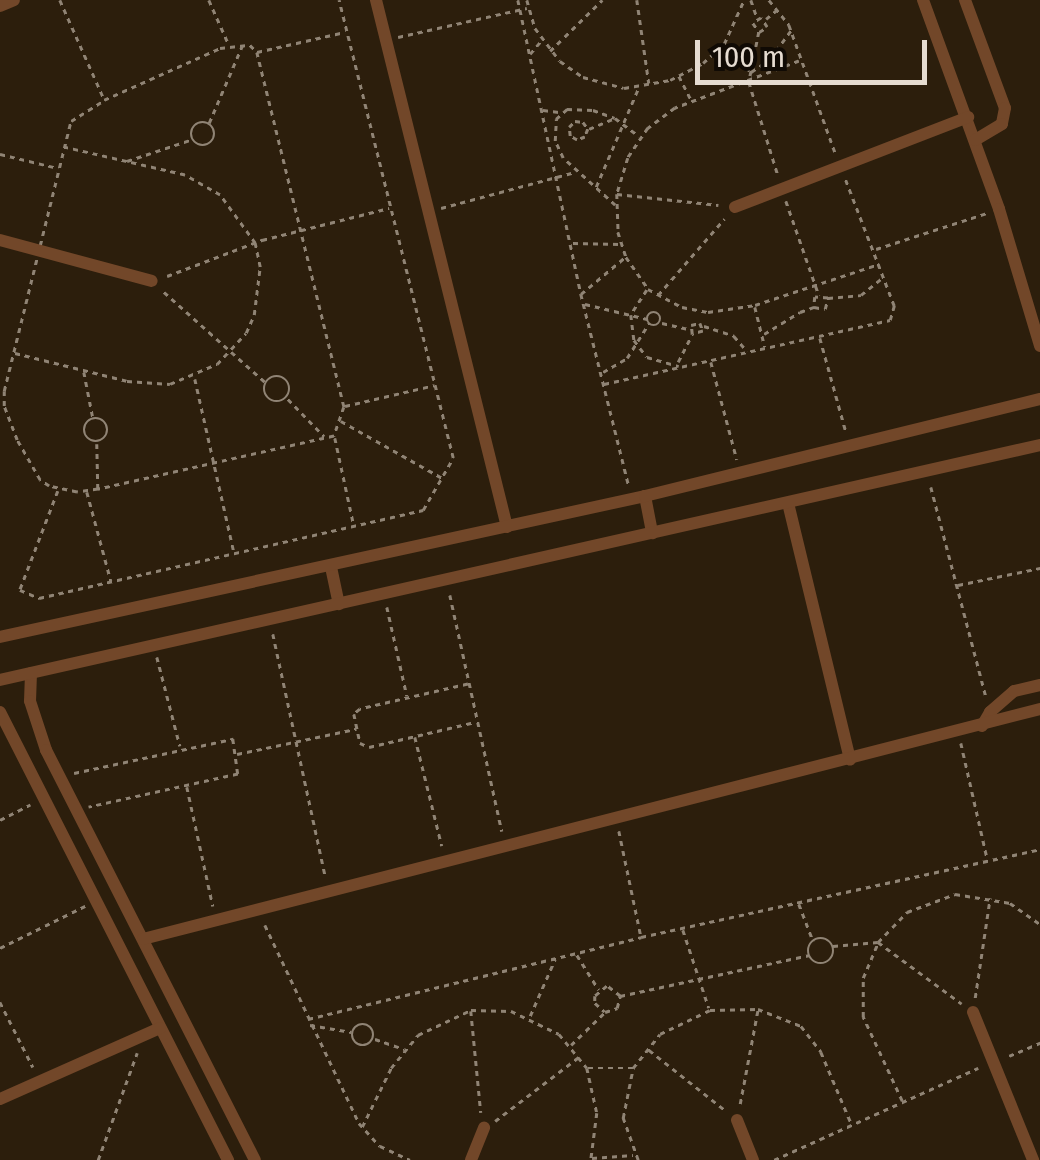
<!DOCTYPE html>
<html>
<head>
<meta charset="utf-8">
<style>
	body { margin:0 }
	#map { position:relative; width:1040px; height:1160px; overflow:hidden; background:#2c1e0c; font-family:"Fira Sans Condensed",sans-serif }
	div>[style] { position:absolute }
	.path>* { height:2.5px; margin-top:-1.25px; transform-origin:0; background:repeating-linear-gradient(90deg,#908475 0 5px,transparent 0 10px) }
	.path>.ring { margin:-1.25px; padding:0; box-sizing:content-box; background:none; border:2.5px solid #908475; border-radius:50% }
	.minor>* { height:12px; margin:-6px; padding:0 6px; transform-origin:6px; border-radius:6px; background:#724729 }
	span { translate:-50% -50%; white-space:nowrap; text-align:center; line-height:1.15; -webkit-text-stroke:8px #100a04; paint-order:stroke }
	.scale { position:absolute; left:695px; top:40px; width:232px; height:45px; box-sizing:border-box; border:5px solid #e6dcd1; border-top:0; padding-left:12px; font-size:30px; line-height:35px; white-space:nowrap; color:#e6dcd1; -webkit-text-stroke:8px #100a04; paint-order:stroke }
</style>
</head>
<body>
<div id="map">
	<div class="path">
		<i style="left:60px;top:0;width:108px;rotate:66deg"></i>
		<i style="left:209px;top:0;width:49px;rotate:66deg"></i>
		<i style="left:518px;top:0;width:301px;rotate:77.9deg"></i>
		<i style="left:581px;top:294px;width:198px;rotate:76deg"></i>
		<i style="left:527px;top:0;width:29px;rotate:74deg"></i>
		<i style="left:535px;top:28px;width:41px;rotate:52.9deg"></i>
		<i style="left:560px;top:61px;width:28px;rotate:35deg"></i>
		<i style="left:583px;top:77px;width:42px;rotate:15deg"></i>
		<i style="left:624px;top:88px;width:47px;rotate:-9.9deg"></i>
		<i style="left:670px;top:80px;width:37px;rotate:-27deg"></i>
		<i style="left:703px;top:63px;width:28px;rotate:-42deg"></i>
		<i style="left:724px;top:44px;width:48px;rotate:-65.6deg"></i>
		<i style="left:637px;top:0;width:84px;rotate:81.8deg"></i>
		<i style="left:751px;top:0;width:18px;rotate:71deg"></i>
		<i style="left:769px;top:0;width:32px;rotate:51deg"></i>
		<i style="left:789px;top:25px;width:135px;rotate:70.1deg"></i>
		<i style="left:766px;top:19px;width:17px;rotate:-40deg"></i>
		<i style="left:759px;top:32px;width:9px;rotate:-32deg"></i>
		<i style="left:767px;top:27px;width:11px;rotate:-124deg"></i>
		<i style="left:761px;top:18px;width:9px;rotate:148deg"></i>
		<i style="left:753px;top:23px;width:11px;rotate:56deg"></i>
		<i style="left:759px;top:32px;width:51px;rotate:101.3deg"></i>
		<i style="left:749px;top:82px;width:97px;rotate:72.7deg"></i>
		<i style="left:398px;top:37px;width:132px;rotate:-12.7deg"></i>
		<i style="left:250px;top:45px;width:10px;rotate:45deg"></i>
		<i style="left:257px;top:52px;width:366px;rotate:76.2deg"></i>
		<i style="left:344px;top:407px;width:31px;rotate:109deg"></i>
		<i style="left:334px;top:436px;width:242px;rotate:167.3deg"></i>
		<i style="left:98px;top:489px;width:21px;rotate:172deg"></i>
		<i style="left:77px;top:492px;width:29px;rotate:-168deg"></i>
		<i style="left:49px;top:486px;width:11px;rotate:-146deg"></i>
		<i style="left:40px;top:480px;width:46px;rotate:-119.9deg"></i>
		<i style="left:17px;top:440px;width:36px;rotate:-111deg"></i>
		<i style="left:4px;top:406px;width:15px;rotate:-90deg"></i>
		<i style="left:4px;top:391px;width:278px;rotate:-76.1deg"></i>
		<i style="left:71px;top:121px;width:39px;rotate:-32deg"></i>
		<i style="left:104px;top:100px;width:127px;rotate:-24.1deg"></i>
		<i style="left:220px;top:48px;width:30px;rotate:-6deg"></i>
		<i style="left:725px;top:46px;width:37px;rotate:45deg"></i>
		<i style="left:751px;top:72px;width:23px;rotate:-34deg"></i>
		<i style="left:770px;top:59px;width:36px;rotate:-54deg"></i>
		<i style="left:550px;top:51px;width:73px;rotate:-44.4deg"></i>
		<i style="left:257px;top:52px;width:90px;rotate:-12.8deg"></i>
		<i style="left:530px;top:54px;width:17px;rotate:-50deg"></i>
		<i style="left:799px;top:61px;width:133px;rotate:159.2deg"></i>
		<i style="left:675px;top:108px;width:34px;rotate:143deg"></i>
		<i style="left:648px;top:128px;width:36px;rotate:124deg"></i>
		<i style="left:628px;top:158px;width:38px;rotate:107deg"></i>
		<i style="left:617px;top:194px;width:38px;rotate:88deg"></i>
		<i style="left:618px;top:232px;width:26px;rotate:72deg"></i>
		<i style="left:626px;top:257px;width:39px;rotate:55deg"></i>
		<i style="left:648px;top:289px;width:38px;rotate:28deg"></i>
		<i style="left:682px;top:307px;width:26px;rotate:11deg"></i>
		<i style="left:708px;top:312px;width:48px;rotate:-8.5deg"></i>
		<i style="left:755px;top:305px;width:131px;rotate:-18.3deg"></i>
		<i style="left:679px;top:76px;width:27px;rotate:63deg"></i>
		<i style="left:543px;top:110px;width:16px;rotate:7deg"></i>
		<i style="left:575px;top:121px;width:8px;rotate:7deg"></i>
		<i style="left:583px;top:122px;width:9px;rotate:54deg"></i>
		<i style="left:588px;top:129px;width:9px;rotate:111deg"></i>
		<i style="left:585px;top:137px;width:9px;rotate:159deg"></i>
		<i style="left:577px;top:140px;width:8px;rotate:-150deg"></i>
		<i style="left:570px;top:136px;width:9px;rotate:-96deg"></i>
		<i style="left:569px;top:127px;width:8px;rotate:-45deg"></i>
		<i class="ring" style="left:191px;top:122px;width:21.5px;height:21.5px"></i>
		<i style="left:209px;top:123px;width:84px;rotate:-66.8deg"></i>
		<i style="left:589px;top:129px;width:26px;rotate:-23deg"></i>
		<i style="left:0;top:154px;width:60px;rotate:13.6deg"></i>
		<i style="left:127px;top:161px;width:66px;rotate:-18.4deg"></i>
		<i style="left:596px;top:187px;width:107px;rotate:-66.8deg"></i>
		<i style="left:617px;top:194px;width:102px;rotate:6.2deg"></i>
		<i style="left:786px;top:201px;width:100px;rotate:70.7deg"></i>
		<i style="left:615px;top:205px;width:70px;rotate:-137.9deg"></i>
		<i style="left:563px;top:158px;width:19px;rotate:-115deg"></i>
		<i style="left:555px;top:141px;width:22px;rotate:-87deg"></i>
		<i style="left:556px;top:119px;width:15px;rotate:-42deg"></i>
		<i style="left:567px;top:109px;width:26px;rotate:2deg"></i>
		<i style="left:593px;top:110px;width:23px;rotate:20deg"></i>
		<i style="left:615px;top:118px;width:30px;rotate:37deg"></i>
		<i style="left:441px;top:208px;width:136px;rotate:-15deg"></i>
		<i style="left:573px;top:243px;width:47px;rotate:1.2deg"></i>
		<i style="left:876px;top:249px;width:117px;rotate:-18deg"></i>
		<i style="left:167px;top:276px;width:102px;rotate:-20.8deg"></i>
		<i style="left:262px;top:240px;width:131px;rotate:-14.1deg"></i>
		<i style="left:647px;top:290px;width:30px;rotate:123deg"></i>
		<i style="left:631px;top:315px;width:25px;rotate:83deg"></i>
		<i style="left:634px;top:340px;width:21px;rotate:53deg"></i>
		<i style="left:647px;top:357px;width:33px;rotate:16deg"></i>
		<i style="left:164px;top:292px;width:135px;rotate:41.7deg"></i>
		<i style="left:581px;top:294px;width:56px;rotate:-39.9deg"></i>
		<i style="left:658px;top:295px;width:101px;rotate:-49deg"></i>
		<i style="left:828px;top:298px;width:33px;rotate:-5deg"></i>
		<i style="left:861px;top:295px;width:28px;rotate:-39deg"></i>
		<i style="left:585px;top:304px;width:64px;rotate:13.6deg"></i>
		<i style="left:755px;top:307px;width:41px;rotate:76deg"></i>
		<i class="ring" style="left:647px;top:312px;width:11.5px;height:11.5px"></i>
		<i style="left:662px;top:323px;width:28px;rotate:13deg"></i>
		<i style="left:704px;top:326px;width:32px;rotate:18deg"></i>
		<i style="left:734px;top:336px;width:20px;rotate:49deg"></i>
		<i style="left:764px;top:334px;width:42px;rotate:-31.4deg"></i>
		<i style="left:800px;top:312px;width:15px;rotate:-20deg"></i>
		<i style="left:814px;top:307px;width:11px;rotate:10deg"></i>
		<i style="left:825px;top:309px;width:11px;rotate:-75deg"></i>
		<i style="left:828px;top:298px;width:13px;rotate:-176deg"></i>
		<i style="left:815px;top:297px;width:10px;rotate:96deg"></i>
		<i style="left:820px;top:338px;width:98px;rotate:74.5deg"></i>
		<i style="left:15px;top:353px;width:115px;rotate:14deg"></i>
		<i style="left:127px;top:381px;width:43px;rotate:4deg"></i>
		<i style="left:170px;top:384px;width:51px;rotate:-23.1deg"></i>
		<i style="left:217px;top:364px;width:42px;rotate:-46.9deg"></i>
		<i style="left:246px;top:333px;width:20px;rotate:-66deg"></i>
		<i style="left:254px;top:315px;width:48px;rotate:-82.9deg"></i>
		<i style="left:260px;top:267px;width:25px;rotate:-102deg"></i>
		<i style="left:255px;top:243px;width:59px;rotate:-126.1deg"></i>
		<i style="left:220px;top:195px;width:40px;rotate:-150.3deg"></i>
		<i style="left:185px;top:175px;width:124px;rotate:-167deg"></i>
		<i style="left:678px;top:362px;width:31px;rotate:-63deg"></i>
		<i style="left:692px;top:334px;width:9px;rotate:-96deg"></i>
		<i style="left:691px;top:325px;width:9px;rotate:-13deg"></i>
		<i style="left:700px;top:323px;width:9px;rotate:69deg"></i>
		<i style="left:703px;top:331px;width:11px;rotate:165deg"></i>
		<i style="left:711px;top:362px;width:101px;rotate:75.1deg"></i>
		<i style="left:84px;top:372px;width:47px;rotate:78.9deg"></i>
		<i style="left:603px;top:372px;width:28px;rotate:-30deg"></i>
		<i style="left:627px;top:358px;width:41px;rotate:-57.8deg"></i>
		<i class="ring" style="left:264px;top:376px;width:23.5px;height:23.5px"></i>
		<i style="left:195px;top:379px;width:177px;rotate:77.3deg"></i>
		<i style="left:604px;top:384px;width:293px;rotate:-12.6deg"></i>
		<i style="left:890px;top:320px;width:15px;rotate:-74deg"></i>
		<i style="left:894px;top:306px;width:136px;rotate:-111.1deg"></i>
		<i style="left:288px;top:399px;width:52px;rotate:45.8deg"></i>
		<i style="left:345px;top:406px;width:92px;rotate:-13.1deg"></i>
		<i class="ring" style="left:84px;top:418px;width:21.5px;height:21.5px"></i>
		<i style="left:341px;top:421px;width:116px;rotate:29.4deg"></i>
		<i style="left:335px;top:438px;width:90px;rotate:77.8deg"></i>
		<i style="left:97px;top:444px;width:45px;rotate:88.7deg"></i>
		<i style="left:931px;top:487px;width:217px;rotate:75.3deg"></i>
		<i style="left:58px;top:491px;width:106px;rotate:111deg"></i>
		<i style="left:20px;top:590px;width:21px;rotate:23deg"></i>
		<i style="left:39px;top:598px;width:394px;rotate:-12.9deg"></i>
		<i style="left:423px;top:510px;width:60px;rotate:-60deg"></i>
		<i style="left:453px;top:458px;width:472px;rotate:-104deg"></i>
		<i style="left:87px;top:492px;width:92px;rotate:74.9deg"></i>
		<i style="left:958px;top:585px;width:84px;rotate:-11.7deg"></i>
		<i style="left:450px;top:595px;width:242px;rotate:77.6deg"></i>
		<i style="left:387px;top:607px;width:91px;rotate:77.3deg"></i>
		<i style="left:273px;top:634px;width:247px;rotate:77.8deg"></i>
		<i style="left:157px;top:657px;width:92px;rotate:75.5deg"></i>
		<i style="left:468px;top:684px;width:111px;rotate:167deg"></i>
		<i style="left:360px;top:709px;width:8px;rotate:140deg"></i>
		<i style="left:354px;top:714px;width:30px;rotate:78deg"></i>
		<i style="left:360px;top:743px;width:10px;rotate:24deg"></i>
		<i style="left:369px;top:747px;width:109px;rotate:-13.3deg"></i>
		<i style="left:415px;top:737px;width:112px;rotate:76.1deg"></i>
		<i style="left:961px;top:743px;width:117px;rotate:77.2deg"></i>
		<i style="left:237px;top:754px;width:122px;rotate:-11.9deg"></i>
		<i style="left:74px;top:773px;width:163px;rotate:-12.1deg"></i>
		<i style="left:233px;top:739px;width:35px;rotate:82deg"></i>
		<i style="left:238px;top:774px;width:153px;rotate:167.5deg"></i>
		<i style="left:187px;top:787px;width:122px;rotate:77.7deg"></i>
		<i style="left:0;top:820px;width:34px;rotate:-27deg"></i>
		<i style="left:619px;top:831px;width:107px;rotate:78.2deg"></i>
		<i style="left:799px;top:904px;width:40px;rotate:69deg"></i>
		<i style="left:265px;top:925px;width:219px;rotate:64.6deg"></i>
		<i style="left:359px;top:1123px;width:31px;rotate:48deg"></i>
		<i style="left:380px;top:1146px;width:33px;rotate:25deg"></i>
		<i style="left:683px;top:930px;width:82px;rotate:71.6deg"></i>
		<i class="ring" style="left:808px;top:938px;width:23.5px;height:23.5px"></i>
		<i style="left:833px;top:946px;width:45px;rotate:-5.1deg"></i>
		<i style="left:878px;top:942px;width:104px;rotate:36.4deg"></i>
		<i style="left:0;top:948px;width:95px;rotate:-26.3deg"></i>
		<i style="left:577px;top:955px;width:41px;rotate:57.8deg"></i>
		<i style="left:620px;top:996px;width:193px;rotate:-12.2deg"></i>
		<i style="left:975px;top:998px;width:101px;rotate:-81.5deg"></i>
		<i style="left:0;top:1002px;width:73px;rotate:63.1deg"></i>
		<i style="left:471px;top:1011px;width:102px;rotate:84.4deg"></i>
		<i style="left:530px;top:1016px;width:62px;rotate:-66.3deg"></i>
		<i style="left:308px;top:1019px;width:343px;rotate:-13.8deg"></i>
		<i style="left:641px;top:937px;width:409px;rotate:-12.4deg"></i>
		<i class="ring" style="left:352px;top:1024px;width:19.5px;height:19.5px"></i>
		<i style="left:310px;top:1025px;width:42px;rotate:9.7deg"></i>
		<i style="left:375px;top:1039px;width:31px;rotate:19deg"></i>
		<i style="left:571px;top:1045px;width:47px;rotate:-44.1deg"></i>
		<i style="left:605px;top:1012px;width:13px;rotate:-18deg"></i>
		<i style="left:617px;top:1008px;width:12px;rotate:-76deg"></i>
		<i style="left:620px;top:996px;width:16px;rotate:-142deg"></i>
		<i style="left:607px;top:986px;width:16px;rotate:140deg"></i>
		<i style="left:595px;top:996px;width:7px;rotate:90deg"></i>
		<i style="left:595px;top:1003px;width:13px;rotate:42deg"></i>
		<i style="left:649px;top:1050px;width:97px;rotate:38.3deg"></i>
		<i style="left:1009px;top:1056px;width:34px;rotate:-23deg"></i>
		<i style="left:588px;top:1068px;width:45px"></i>
		<i style="left:902px;top:1101px;width:93px;rotate:-114.9deg"></i>
		<i style="left:863px;top:1017px;width:39px;rotate:-90deg"></i>
		<i style="left:863px;top:978px;width:39px;rotate:-67deg"></i>
		<i style="left:878px;top:942px;width:42px;rotate:-46deg"></i>
		<i style="left:907px;top:912px;width:51px;rotate:-20.6deg"></i>
		<i style="left:955px;top:894px;width:56px;rotate:9.3deg"></i>
		<i style="left:1010px;top:903px;width:37px;rotate:35deg"></i>
		<i style="left:740px;top:1104px;width:97px;rotate:-79.3deg"></i>
		<i style="left:495px;top:1121px;width:107px;rotate:-37.4deg"></i>
		<i style="left:362px;top:1127px;width:66px;rotate:-63.8deg"></i>
		<i style="left:391px;top:1068px;width:43px;rotate:-50.7deg"></i>
		<i style="left:418px;top:1035px;width:59px;rotate:-25.3deg"></i>
		<i style="left:471px;top:1010px;width:40px;rotate:1.4deg"></i>
		<i style="left:511px;top:1011px;width:53px;rotate:25.6deg"></i>
		<i style="left:559px;top:1034px;width:44px;rotate:50.5deg"></i>
		<i style="left:587px;top:1068px;width:46px;rotate:77.5deg"></i>
		<i style="left:597px;top:1113px;width:47px;rotate:97.3deg"></i>
		<i style="left:592px;top:1158px;width:41px;rotate:-4.2deg"></i>
		<i style="left:98px;top:1160px;width:114px;rotate:-70deg"></i>
		<i style="left:638px;top:1160px;width:45px;rotate:-109.7deg"></i>
		<i style="left:623px;top:1118px;width:51px;rotate:-78.7deg"></i>
		<i style="left:633px;top:1068px;width:43px;rotate:-51.5deg"></i>
		<i style="left:660px;top:1034px;width:55px;rotate:-25.6deg"></i>
		<i style="left:710px;top:1010px;width:48px;rotate:-1.2deg"></i>
		<i style="left:758px;top:1009px;width:46px;rotate:21.6deg"></i>
		<i style="left:801px;top:1026px;width:33px;rotate:52deg"></i>
		<i style="left:821px;top:1052px;width:79px;rotate:67deg"></i>
		<i style="left:774px;top:1160px;width:224px;rotate:-24.3deg"></i>
	</div>
	<div class="minor">
		<i style="left:376px;top:0;width:543px;rotate:76.04deg"></i>
		<i style="left:923px;top:0;width:222px;rotate:70deg"></i>
		<i style="left:999px;top:209px;width:143px;rotate:73.3deg"></i>
		<i style="left:965px;top:0;width:115px;rotate:69.7deg"></i>
		<i style="left:1005px;top:108px;width:16px;rotate:101deg"></i>
		<i style="left:1002px;top:124px;width:31px;rotate:149deg"></i>
		<i style="left:0;top:6px;width:15px;rotate:-23deg"></i>
		<i style="left:735px;top:207px;width:250px;rotate:-21.1deg"></i>
		<i style="left:0;top:240px;width:157px;rotate:15.1deg"></i>
		<i style="left:645px;top:496px;width:38px;rotate:79deg"></i>
		<i style="left:788px;top:503px;width:264px;rotate:76.4deg"></i>
		<i style="left:331px;top:567px;width:38px;rotate:78deg"></i>
		<i style="left:0;top:637px;width:660px;rotate:-12.33deg"></i>
		<i style="left:645px;top:496px;width:407px;rotate:-13.8deg"></i>
		<i style="left:31px;top:673px;width:28px;rotate:92deg"></i>
		<i style="left:30px;top:701px;width:52px;rotate:71.9deg"></i>
		<i style="left:46px;top:750px;width:460px;rotate:63deg"></i>
		<i style="left:0;top:680px;width:1066px;rotate:-12.73deg"></i>
		<i style="left:0;top:712px;width:503px;rotate:63.03deg"></i>
		<i style="left:982px;top:726px;width:16px;rotate:-60deg"></i>
		<i style="left:990px;top:712px;width:32px;rotate:-41deg"></i>
		<i style="left:1014px;top:691px;width:27px;rotate:-13deg"></i>
		<i style="left:143px;top:939px;width:926px;rotate:-14.38deg"></i>
		<i style="left:973px;top:1012px;width:160px;rotate:67.9deg"></i>
		<i style="left:0;top:1099px;width:175px;rotate:-23.9deg"></i>
		<i style="left:737px;top:1120px;width:43px;rotate:68.2deg"></i>
		<i style="left:471px;top:1160px;width:35px;rotate:-68deg"></i>
	</div>
	<div class="scale">100 m</div>
</div>
</body>
</html>
